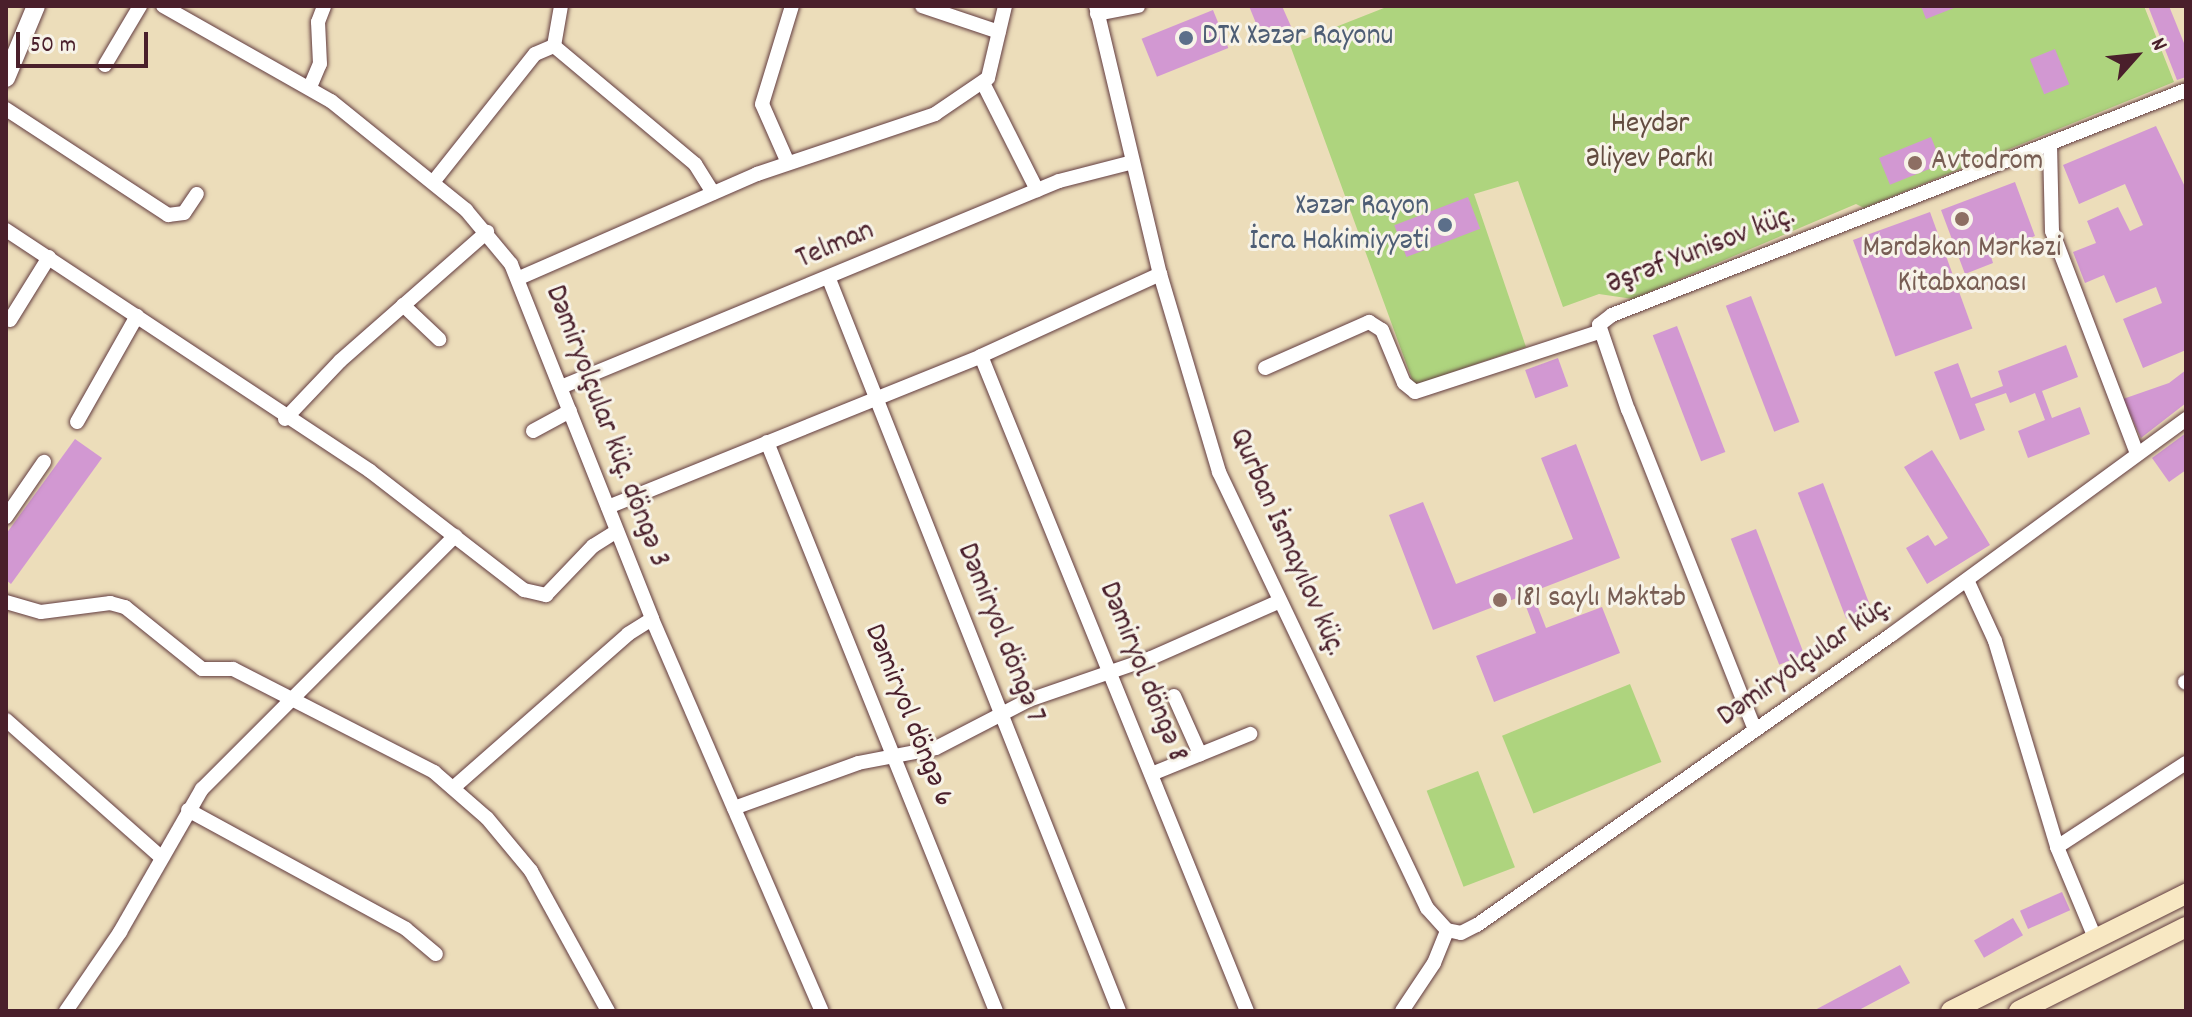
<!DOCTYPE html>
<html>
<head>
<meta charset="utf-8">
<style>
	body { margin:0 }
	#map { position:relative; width:2192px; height:1017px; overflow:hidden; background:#ecddba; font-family:Dekko,sans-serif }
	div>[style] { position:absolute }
	.green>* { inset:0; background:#aed47e; transform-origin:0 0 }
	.building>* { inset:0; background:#d298d2; transform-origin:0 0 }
	.roads { filter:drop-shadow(0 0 2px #623c40) drop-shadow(0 0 2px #623c40) }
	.minor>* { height:14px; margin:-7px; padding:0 7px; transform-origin:7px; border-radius:7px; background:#fff }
	.tertiary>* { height:18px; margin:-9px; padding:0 9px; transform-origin:9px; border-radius:9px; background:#fff }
	.secondary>* { height:20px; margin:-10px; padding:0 10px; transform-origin:10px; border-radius:10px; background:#f8e8c3 }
	.dots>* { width:22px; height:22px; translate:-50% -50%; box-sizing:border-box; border:4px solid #f7f3e8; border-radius:50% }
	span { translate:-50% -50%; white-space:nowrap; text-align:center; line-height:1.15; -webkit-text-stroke:6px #f7f3e8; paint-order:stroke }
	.service-label { font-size:30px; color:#4e5e75 }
	.left { translate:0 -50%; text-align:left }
	.right { translate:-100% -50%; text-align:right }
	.park-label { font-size:30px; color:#634c40 }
	.education-label { font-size:30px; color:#785e54 }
	.street-label { font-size:30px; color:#4a1f2b }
	.frame { position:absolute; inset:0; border:8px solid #4a1f2b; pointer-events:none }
	.north { position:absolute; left:2096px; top:16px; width:80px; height:80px; -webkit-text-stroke:6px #f7f3e8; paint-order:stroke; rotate:63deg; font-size:22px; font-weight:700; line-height:32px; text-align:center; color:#4a1f2b }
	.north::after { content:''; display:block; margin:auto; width:28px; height:36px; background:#4a1f2b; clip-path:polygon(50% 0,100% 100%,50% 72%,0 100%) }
	.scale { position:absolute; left:16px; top:32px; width:132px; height:36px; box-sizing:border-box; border:4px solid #4a1f2b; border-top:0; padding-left:10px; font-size:24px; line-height:28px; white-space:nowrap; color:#4a1f2b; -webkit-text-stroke:6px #f7f3e8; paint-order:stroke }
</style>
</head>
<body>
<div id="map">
	<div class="green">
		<i style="clip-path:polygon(1389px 6px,2144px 6px,2174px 82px,1864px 208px,1856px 204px,1633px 299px,1599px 294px,1563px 307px,1518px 181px,1474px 194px,1526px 347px,1414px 385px,1290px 45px)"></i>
		<i style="left:1630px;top:684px;width:84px;height:138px;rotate:68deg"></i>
		<i style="left:1478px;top:771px;width:103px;height:55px;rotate:69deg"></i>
	</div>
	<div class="building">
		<i style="clip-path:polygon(1249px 6px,1282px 6px,1293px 31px,1264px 43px)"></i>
		<i style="clip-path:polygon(1921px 6px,1959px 6px,1926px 19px)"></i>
		<i style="clip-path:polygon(2148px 6px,2169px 6px,2186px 48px,2186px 77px,2177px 80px)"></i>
		<i style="left:1213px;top:10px;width:41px;height:77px;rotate:68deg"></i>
		<i style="left:2055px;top:49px;width:38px;height:27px;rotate:68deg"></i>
		<i style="clip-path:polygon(2156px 126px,2186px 189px,2186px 350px,2143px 368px,2123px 319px,2162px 303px,2156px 287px,2116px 303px,2104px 275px,2085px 283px,2073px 252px,2096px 243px,2087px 221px,2118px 207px,2130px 231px,2143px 225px,2125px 184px,2079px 204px,2063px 165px)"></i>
		<i style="left:1931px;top:137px;width:29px;height:56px;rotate:68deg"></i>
		<i style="clip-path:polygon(2015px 182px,2035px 236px,1990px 253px,1993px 263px,1965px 274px,1941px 210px)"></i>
		<i style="left:1468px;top:197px;width:34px;height:79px;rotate:69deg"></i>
		<i style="left:1930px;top:212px;width:124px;height:82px;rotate:70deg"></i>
		<i style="left:1751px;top:296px;width:135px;height:27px;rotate:69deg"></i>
		<i style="left:1677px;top:326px;width:135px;height:26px;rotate:69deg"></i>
		<i style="clip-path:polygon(2066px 345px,2078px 377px,2042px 391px,2052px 418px,2080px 407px,2090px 434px,2028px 458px,2018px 431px,2045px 420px,2035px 393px,2010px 403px,2006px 393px,1975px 404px,1985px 430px,1960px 440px,1934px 372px,1958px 363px,1971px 398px,2003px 386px,1998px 371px)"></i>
		<i style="left:1558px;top:358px;width:30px;height:35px;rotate:70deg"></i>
		<i style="clip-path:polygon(2186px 370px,2186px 403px,2141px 438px,2123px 399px,2169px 383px)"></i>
		<i style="clip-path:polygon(2186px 433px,2186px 470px,2169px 482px,2152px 458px)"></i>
		<i style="clip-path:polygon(75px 439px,102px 458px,11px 584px,6px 580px,6px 534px)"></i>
		<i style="clip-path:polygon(1576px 444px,1620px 558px,1532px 592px,1546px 628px,1602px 607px,1620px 653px,1494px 702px,1476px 656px,1536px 633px,1522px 596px,1433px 630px,1389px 515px,1423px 502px,1456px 584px,1573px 539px,1541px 458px)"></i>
		<i style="clip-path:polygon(1932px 450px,1990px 545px,1927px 584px,1906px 548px,1928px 535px,1935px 546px,1948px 538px,1904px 467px)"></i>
		<i style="left:1823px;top:483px;width:135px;height:27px;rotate:69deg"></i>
		<i style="left:1756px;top:529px;width:135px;height:27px;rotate:69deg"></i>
		<i style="left:2062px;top:892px;width:20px;height:46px;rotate:66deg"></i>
		<i style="left:2013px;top:918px;width:20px;height:45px;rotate:60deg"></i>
		<i style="clip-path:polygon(1900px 965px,1910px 983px,1857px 1011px,1813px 1011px)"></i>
	</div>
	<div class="roads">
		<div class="minor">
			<i style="left:163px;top:6px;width:193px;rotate:29.5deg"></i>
			<i style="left:331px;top:101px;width:174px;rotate:38.9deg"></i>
			<i style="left:466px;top:210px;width:70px;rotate:50.2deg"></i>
			<i style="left:511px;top:264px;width:382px;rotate:68.3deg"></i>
			<i style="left:652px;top:619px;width:427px;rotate:66.6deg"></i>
			<i style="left:922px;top:6px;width:81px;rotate:18.7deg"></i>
			<i style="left:1096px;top:6px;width:276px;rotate:76.6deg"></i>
			<i style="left:1160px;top:274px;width:207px;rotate:73.4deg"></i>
			<i style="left:1219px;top:472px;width:483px;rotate:64.5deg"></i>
			<i style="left:1427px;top:908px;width:30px;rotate:48deg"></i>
			<i style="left:1447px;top:930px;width:14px;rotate:12deg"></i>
			<i style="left:1461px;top:933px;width:18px;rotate:-27deg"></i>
			<i style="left:1477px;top:925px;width:505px;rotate:-35.01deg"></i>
			<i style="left:1891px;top:635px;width:366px;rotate:-36.2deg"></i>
			<i style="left:1097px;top:14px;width:42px;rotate:-11deg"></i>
			<i style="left:554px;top:46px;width:41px;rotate:-80.1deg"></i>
			<i style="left:105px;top:65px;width:69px;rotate:-59.3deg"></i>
			<i style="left:983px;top:83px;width:120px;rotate:63.2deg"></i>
			<i style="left:310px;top:87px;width:25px;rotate:-67deg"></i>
			<i style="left:320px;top:64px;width:42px;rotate:-92.7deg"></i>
			<i style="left:318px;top:22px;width:17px;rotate:-69deg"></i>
			<i style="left:6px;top:109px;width:194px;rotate:33.2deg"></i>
			<i style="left:168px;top:215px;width:16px;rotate:-7deg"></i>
			<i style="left:184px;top:213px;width:23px;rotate:-56deg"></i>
			<i style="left:2050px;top:144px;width:87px;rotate:88.7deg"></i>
			<i style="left:2052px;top:231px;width:239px;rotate:69.1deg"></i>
			<i style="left:788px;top:163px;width:64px;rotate:-113.8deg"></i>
			<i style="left:762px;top:104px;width:102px;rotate:-73deg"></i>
			<i style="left:434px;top:181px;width:162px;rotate:-51.5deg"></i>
			<i style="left:535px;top:54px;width:21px;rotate:-23deg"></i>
			<i style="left:554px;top:46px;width:184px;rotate:39.9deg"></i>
			<i style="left:695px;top:164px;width:34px;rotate:58deg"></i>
			<i style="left:6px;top:230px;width:437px;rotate:33.5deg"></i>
			<i style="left:370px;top:471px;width:195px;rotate:37.7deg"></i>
			<i style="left:524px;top:590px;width:23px;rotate:13deg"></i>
			<i style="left:546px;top:595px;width:68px;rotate:-46.2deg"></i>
			<i style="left:593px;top:546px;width:28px;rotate:-32deg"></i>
			<i style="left:519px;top:278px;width:260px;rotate:-23.6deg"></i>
			<i style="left:757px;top:174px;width:188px;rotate:-18.6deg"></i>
			<i style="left:935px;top:114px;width:64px;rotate:-34.2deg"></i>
			<i style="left:988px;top:78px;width:74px;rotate:-76.7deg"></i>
			<i style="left:829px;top:279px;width:787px;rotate:68.39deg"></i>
			<i style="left:403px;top:305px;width:50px;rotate:43.4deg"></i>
			<i style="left:10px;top:320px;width:74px;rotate:-58.2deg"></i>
			<i style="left:981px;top:356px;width:707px;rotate:67.9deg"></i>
			<i style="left:1265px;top:368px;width:114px;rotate:-23.9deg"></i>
			<i style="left:1369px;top:322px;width:15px;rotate:32deg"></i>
			<i style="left:1382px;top:330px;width:57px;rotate:67.5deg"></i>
			<i style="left:1404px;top:383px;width:14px;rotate:39deg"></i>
			<i style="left:1415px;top:392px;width:194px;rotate:-18.1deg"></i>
			<i style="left:561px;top:387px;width:539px;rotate:-22.47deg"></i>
			<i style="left:1059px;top:181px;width:76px;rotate:-14.4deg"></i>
			<i style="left:285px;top:419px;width:80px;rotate:-46.5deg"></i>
			<i style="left:340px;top:361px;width:196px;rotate:-41.3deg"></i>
			<i style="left:77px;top:422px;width:122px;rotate:-60.5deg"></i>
			<i style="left:533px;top:431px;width:42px;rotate:-28.4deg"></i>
			<i style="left:767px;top:442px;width:613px;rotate:68.08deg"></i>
			<i style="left:608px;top:507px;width:402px;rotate:-22deg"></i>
			<i style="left:981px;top:356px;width:197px;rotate:-24.6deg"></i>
			<i style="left:6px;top:517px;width:67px;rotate:-55.4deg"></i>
			<i style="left:1967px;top:580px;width:67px;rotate:65.3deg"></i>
			<i style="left:1995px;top:641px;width:215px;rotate:73.2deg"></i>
			<i style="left:2057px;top:847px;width:99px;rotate:67.3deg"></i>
			<i style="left:6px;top:602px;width:36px;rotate:16deg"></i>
			<i style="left:41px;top:612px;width:70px;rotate:-7.4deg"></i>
			<i style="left:110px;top:603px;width:16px;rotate:15deg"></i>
			<i style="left:125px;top:607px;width:99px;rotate:38.8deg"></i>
			<i style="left:202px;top:669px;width:31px"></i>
			<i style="left:233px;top:669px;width:226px;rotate:27.1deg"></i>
			<i style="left:434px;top:772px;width:70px;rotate:41deg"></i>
			<i style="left:487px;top:818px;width:69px;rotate:50.3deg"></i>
			<i style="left:531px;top:871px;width:160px;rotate:61.2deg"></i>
			<i style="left:2185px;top:682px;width:1px;rotate:45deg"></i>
			<i style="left:1174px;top:696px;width:64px;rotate:65.9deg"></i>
			<i style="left:6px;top:720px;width:208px;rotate:41.5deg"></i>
			<i style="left:1755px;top:730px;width:344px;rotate:-111.6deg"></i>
			<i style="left:1628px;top:410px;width:90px;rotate:-108.8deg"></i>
			<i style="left:1599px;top:325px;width:16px;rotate:-38deg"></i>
			<i style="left:1612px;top:315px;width:617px;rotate:-21.4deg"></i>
			<i style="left:1154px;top:773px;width:104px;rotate:-22.1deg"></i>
			<i style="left:453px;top:788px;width:233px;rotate:-41.3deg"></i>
			<i style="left:628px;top:634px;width:28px;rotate:-32deg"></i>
			<i style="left:734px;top:808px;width:132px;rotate:-19.9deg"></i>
			<i style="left:858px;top:763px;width:79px;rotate:-10.9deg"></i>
			<i style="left:936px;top:748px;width:105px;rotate:-27.3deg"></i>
			<i style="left:1029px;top:700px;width:129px;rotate:-19deg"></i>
			<i style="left:1151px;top:658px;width:141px;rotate:-23.8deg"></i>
			<i style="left:188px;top:810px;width:248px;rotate:28.6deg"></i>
			<i style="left:406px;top:929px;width:39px;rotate:40deg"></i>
			<i style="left:2057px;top:847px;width:154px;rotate:-33.1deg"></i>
			<i style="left:66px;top:1011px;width:96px;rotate:-55.6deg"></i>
			<i style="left:120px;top:932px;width:165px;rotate:-60.2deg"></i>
			<i style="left:202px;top:789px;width:358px;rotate:-45deg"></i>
			<i style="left:1402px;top:1011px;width:58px;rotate:-56.3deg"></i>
			<i style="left:1434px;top:963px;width:35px;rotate:-68deg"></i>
		</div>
		<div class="tertiary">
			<i style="left:6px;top:78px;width:78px;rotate:-67.4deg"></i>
		</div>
		<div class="secondary">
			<i style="left:1951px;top:1011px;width:263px;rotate:-26.5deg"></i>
			<i style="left:2019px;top:1011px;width:187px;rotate:-26.7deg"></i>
		</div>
	</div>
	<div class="dots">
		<i style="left:1186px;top:38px;background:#5c6f8a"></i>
		<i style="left:1915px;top:163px;background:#8d6e63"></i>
		<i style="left:1962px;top:219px;background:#8d6e63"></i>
		<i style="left:1445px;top:225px;background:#5c6f8a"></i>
		<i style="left:1500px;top:600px;background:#8d6e63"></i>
	</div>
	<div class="service-label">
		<span class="left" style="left:1202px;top:38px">DTX Xəzər Rayonu</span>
		<span class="right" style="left:1429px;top:225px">Xəzər Rayon<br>İcra Hakimiyyəti</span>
	</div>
	<div class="park-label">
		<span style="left:1650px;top:143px">Heydər<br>Əliyev Parkı</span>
	</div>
	<div class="education-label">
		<span class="left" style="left:1931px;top:163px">Avtodrom</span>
		<span style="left:1962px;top:267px">Mərdəkan Mərkəzi<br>Kitabxanası</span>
		<span class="left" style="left:1516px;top:600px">181 saylı Məktəb</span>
	</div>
	<div class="street-label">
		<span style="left:836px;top:247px;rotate:-23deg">Telman</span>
		<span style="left:1702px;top:252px;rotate:-21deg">Əşrəf Yunisov küç.</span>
		<span style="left:605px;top:427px;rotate:69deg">Dəmiryolçular küç. döngə 3</span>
		<span style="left:1285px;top:543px;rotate:66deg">Qurban İsmayılov küç.</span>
		<span style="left:999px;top:634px;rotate:68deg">Dəmiryol döngə 7</span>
		<span style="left:1806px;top:663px;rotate:-35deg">Dəmiryolçular küç.</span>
		<span style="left:1141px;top:673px;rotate:68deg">Dəmiryol döngə 8</span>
		<span style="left:907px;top:716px;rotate:68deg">Dəmiryol döngə 6</span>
	</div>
	<div class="frame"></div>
	<div class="north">N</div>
	<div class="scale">50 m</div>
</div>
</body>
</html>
